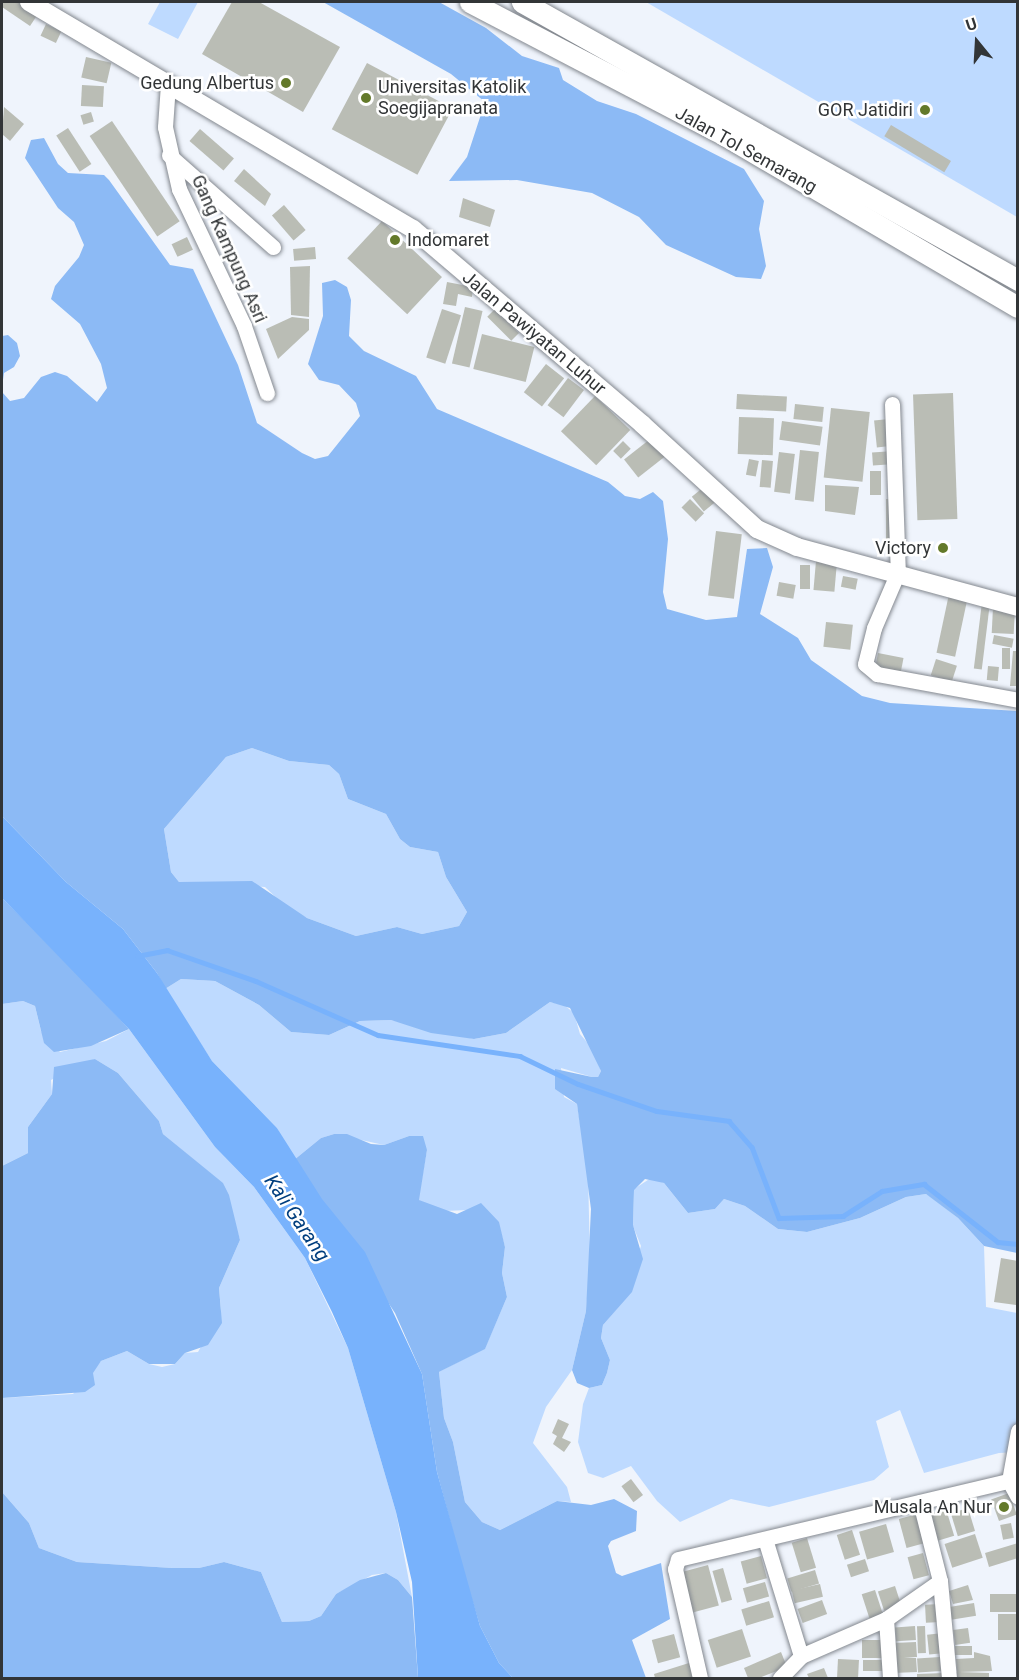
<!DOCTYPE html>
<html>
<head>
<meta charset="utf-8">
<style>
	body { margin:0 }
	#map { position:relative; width:1019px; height:1680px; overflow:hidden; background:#eff4fc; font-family:Roboto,sans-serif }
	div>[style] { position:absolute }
	.green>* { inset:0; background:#bedaff }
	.forest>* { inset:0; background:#8cbaf5 }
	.water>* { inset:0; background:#78b2fc }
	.stream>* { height:4.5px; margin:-2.25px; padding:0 2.25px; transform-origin:2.25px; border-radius:2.25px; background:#78b2fc }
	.building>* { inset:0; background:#babdb5; transform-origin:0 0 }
	.roads { filter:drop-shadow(0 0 2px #83888f) drop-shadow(0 0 2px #83888f) }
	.minor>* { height:15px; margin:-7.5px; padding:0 7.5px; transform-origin:7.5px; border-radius:7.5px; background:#fff }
	.major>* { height:18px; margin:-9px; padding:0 9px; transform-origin:9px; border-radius:9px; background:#fff }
	.highway>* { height:21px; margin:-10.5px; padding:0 10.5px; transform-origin:10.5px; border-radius:10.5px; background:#fff }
	.dots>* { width:16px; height:16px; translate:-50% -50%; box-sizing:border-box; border:3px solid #fff; border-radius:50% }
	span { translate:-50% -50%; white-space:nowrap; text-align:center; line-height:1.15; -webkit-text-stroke:5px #fff; paint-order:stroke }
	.poi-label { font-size:18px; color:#323537 }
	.right { translate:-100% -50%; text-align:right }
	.left { translate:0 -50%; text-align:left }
	.street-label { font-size:18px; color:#323537 }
	.water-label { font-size:20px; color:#003e7e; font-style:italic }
	.frame { position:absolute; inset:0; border:3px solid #323537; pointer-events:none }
	.north { position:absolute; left:947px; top:12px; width:60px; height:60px; -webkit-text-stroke:4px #fff; paint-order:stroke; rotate:342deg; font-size:16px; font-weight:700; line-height:24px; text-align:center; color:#323537 }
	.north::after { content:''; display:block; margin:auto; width:21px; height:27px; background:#323537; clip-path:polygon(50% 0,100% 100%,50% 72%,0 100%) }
</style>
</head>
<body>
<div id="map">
	<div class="green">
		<i style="clip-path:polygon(160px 2px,198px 2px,178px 39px,148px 24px)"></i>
		<i style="clip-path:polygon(646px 2px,1017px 2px,1017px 217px)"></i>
		<i style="clip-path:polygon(252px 748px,289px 761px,329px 765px,339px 774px,348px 799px,386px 814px,400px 839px,410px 847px,438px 852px,446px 877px,467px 912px,459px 926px,422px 934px,397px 927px,356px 936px,307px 918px,285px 906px,265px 887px,179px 882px,171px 872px,164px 829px,226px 757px)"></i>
		<i style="clip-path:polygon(181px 979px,215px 981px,259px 1005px,291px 1032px,329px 1035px,360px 1021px,391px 1020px,474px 1039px,506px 1033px,550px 1002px,564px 1005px,574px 1013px,580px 1034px,592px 1048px,601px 1071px,598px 1077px,592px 1077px,561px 1068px,564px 1097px,577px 1104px,588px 1173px,590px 1260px,586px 1311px,572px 1370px,546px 1407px,533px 1443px,567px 1487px,571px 1502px,557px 1501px,500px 1530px,482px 1522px,465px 1502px,453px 1442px,444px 1418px,439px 1372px,485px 1348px,507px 1297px,502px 1273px,505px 1247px,498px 1222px,469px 1210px,443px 1211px,418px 1200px,427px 1150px,409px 1136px,384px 1145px,334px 1134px,321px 1138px,294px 1160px,277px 1128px,212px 1061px,165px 989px)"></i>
		<i style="clip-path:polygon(23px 1001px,35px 1006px,41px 1031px,60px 1052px,106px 1041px,129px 1029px,215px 1147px,254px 1187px,305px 1258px,348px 1348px,396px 1512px,412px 1597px,398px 1580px,386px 1573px,372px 1575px,336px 1594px,321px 1616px,309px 1621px,282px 1622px,261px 1572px,224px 1562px,199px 1568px,172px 1568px,77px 1562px,39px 1548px,29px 1523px,2px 1492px,2px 1398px,73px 1394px,101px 1361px,127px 1351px,149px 1364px,162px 1367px,175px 1364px,185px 1353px,198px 1352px,221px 1310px,219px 1288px,240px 1240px,223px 1184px,163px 1134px,159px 1121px,118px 1073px,95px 1059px,51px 1080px,52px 1094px,28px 1127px,28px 1153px,2px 1166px,2px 1004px)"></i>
		<i style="clip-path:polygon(651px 1178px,664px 1183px,688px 1213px,715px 1209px,724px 1199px,745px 1206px,778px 1229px,807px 1232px,860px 1218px,906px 1197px,926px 1194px,931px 1197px,958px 1218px,984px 1246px,986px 1307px,1017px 1313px,1017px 1452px,999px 1453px,924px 1473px,900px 1410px,876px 1421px,889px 1467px,874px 1480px,769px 1507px,731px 1499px,680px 1522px,657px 1501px,631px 1466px,603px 1478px,588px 1473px,578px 1442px,583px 1404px,589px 1388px,602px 1385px,607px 1373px,610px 1360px,601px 1338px,603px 1325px,621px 1304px,641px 1246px,633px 1226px,634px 1189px)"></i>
	</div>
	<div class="forest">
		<i style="clip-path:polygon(323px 2px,439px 2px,486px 28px,522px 56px,559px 68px,563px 80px,597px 101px,636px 114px,744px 169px,764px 201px,759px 229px,766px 266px,761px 279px,736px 277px,666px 245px,639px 217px,592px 193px,517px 180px,449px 181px,467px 157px,485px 102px,451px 74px)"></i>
		<i style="clip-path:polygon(evenodd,44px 138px,58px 164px,68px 173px,104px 175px,109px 180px,170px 265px,193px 269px,238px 365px,257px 423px,302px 453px,315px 459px,328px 456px,360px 416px,356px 403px,339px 385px,319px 380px,308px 364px,323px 316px,322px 283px,335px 280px,347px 287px,351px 300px,349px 336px,364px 351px,416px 376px,437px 409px,608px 482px,625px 496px,640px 499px,653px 492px,663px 501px,668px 539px,663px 592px,667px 609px,706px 620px,737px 617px,747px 549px,767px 548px,773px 567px,760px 614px,798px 638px,811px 660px,862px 696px,890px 703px,1017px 711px,1017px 1253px,984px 1246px,958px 1218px,926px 1194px,906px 1197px,860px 1218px,807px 1232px,778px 1229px,745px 1206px,724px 1199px,715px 1209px,688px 1213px,664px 1183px,645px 1179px,634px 1190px,633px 1225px,643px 1259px,632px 1292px,603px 1325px,601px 1338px,610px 1360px,607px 1373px,602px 1385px,589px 1388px,577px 1383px,572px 1370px,586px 1311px,591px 1209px,577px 1104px,555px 1089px,555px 1069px,592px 1077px,598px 1077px,601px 1071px,570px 1008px,550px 1002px,506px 1033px,474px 1039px,431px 1033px,391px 1020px,360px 1021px,329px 1035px,291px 1032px,259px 1005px,215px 981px,181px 979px,165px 989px,157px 973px,123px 929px,66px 882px,2px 816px,2px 392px,10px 401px,24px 398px,41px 377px,55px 372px,67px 376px,97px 402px,107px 388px,101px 364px,80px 324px,51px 299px,55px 286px,79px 257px,84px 245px,74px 222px,58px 208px,25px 158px,31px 140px,44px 138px,252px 748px,289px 761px,329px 765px,339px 774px,348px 799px,386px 814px,400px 839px,410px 847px,438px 852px,446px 877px,467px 912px,459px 926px,422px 934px,397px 927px,356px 936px,307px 918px,252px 881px,179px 882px,171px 872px,164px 829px,226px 757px,252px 748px)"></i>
		<i style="clip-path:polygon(8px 335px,17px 343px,20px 356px,14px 367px,4px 373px,2px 387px,2px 336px)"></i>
		<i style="clip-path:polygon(2px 898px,91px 988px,129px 1029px,91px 1046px,54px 1052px,44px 1043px,35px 1006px,23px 1001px,2px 1004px)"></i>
		<i style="clip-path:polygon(95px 1059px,118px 1073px,159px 1121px,163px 1134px,223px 1183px,229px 1195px,240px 1240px,219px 1288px,222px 1323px,208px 1345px,185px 1353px,175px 1364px,149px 1364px,127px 1351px,101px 1361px,93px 1373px,95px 1385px,85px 1392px,2px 1398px,2px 1166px,28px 1153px,28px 1127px,52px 1094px,54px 1067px)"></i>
		<i style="clip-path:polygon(334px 1134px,347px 1134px,371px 1144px,384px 1145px,409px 1136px,423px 1136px,427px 1150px,419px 1200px,457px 1214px,481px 1203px,499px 1222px,505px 1247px,502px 1273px,507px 1297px,485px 1349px,439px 1372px,444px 1418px,453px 1442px,465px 1502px,482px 1522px,500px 1530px,557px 1501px,591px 1505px,614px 1499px,637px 1511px,636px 1531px,611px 1541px,608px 1546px,616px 1573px,622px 1576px,661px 1563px,670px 1619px,632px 1640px,646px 1678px,513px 1678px,499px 1663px,480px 1626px,464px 1573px,437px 1472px,422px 1374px,395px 1313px,294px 1160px,321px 1138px)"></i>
		<i style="clip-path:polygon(2px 1492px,29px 1523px,39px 1548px,77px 1562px,172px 1568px,199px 1568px,224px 1562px,261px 1572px,282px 1622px,309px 1621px,321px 1616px,336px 1594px,360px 1580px,386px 1573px,398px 1580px,412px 1597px,418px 1678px,2px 1678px)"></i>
	</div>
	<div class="water">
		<i style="clip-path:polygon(2px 816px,66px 882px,123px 929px,157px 973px,212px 1061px,277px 1128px,322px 1199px,365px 1252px,422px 1374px,437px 1472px,480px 1626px,499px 1663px,513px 1678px,418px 1678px,412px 1582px,396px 1512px,348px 1348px,332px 1312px,305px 1258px,254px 1187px,215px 1147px,129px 1029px,2px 898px)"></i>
	</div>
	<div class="stream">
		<i style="left:137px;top:956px;width:31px;rotate:-11deg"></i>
		<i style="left:167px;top:950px;width:94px;rotate:19.2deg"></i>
		<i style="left:256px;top:981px;width:133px;rotate:23.9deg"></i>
		<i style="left:378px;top:1035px;width:144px;rotate:8.4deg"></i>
		<i style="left:520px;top:1056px;width:64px;rotate:25.8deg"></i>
		<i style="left:578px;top:1084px;width:83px;rotate:18.9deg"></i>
		<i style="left:657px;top:1111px;width:73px;rotate:7.9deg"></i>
		<i style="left:729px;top:1121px;width:35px;rotate:49deg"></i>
		<i style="left:752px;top:1147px;width:76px;rotate:69.2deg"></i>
		<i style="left:779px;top:1218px;width:64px;rotate:-1.8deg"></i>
		<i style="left:843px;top:1216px;width:46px;rotate:-32.7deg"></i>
		<i style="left:882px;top:1191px;width:43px;rotate:-9.5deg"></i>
		<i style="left:924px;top:1184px;width:94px;rotate:38.1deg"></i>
		<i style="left:998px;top:1242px;width:20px;rotate:6deg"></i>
	</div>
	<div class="building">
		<i style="clip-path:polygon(3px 2px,20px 2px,38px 14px,30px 26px,2px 7px)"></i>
		<i style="clip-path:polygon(232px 2px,259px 2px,340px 47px,303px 112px,202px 54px)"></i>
		<i style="left:46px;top:24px;width:17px;height:13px;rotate:25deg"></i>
		<i style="left:86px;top:57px;width:26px;height:21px;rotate:13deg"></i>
		<i style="left:367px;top:63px;width:97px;height:75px;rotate:28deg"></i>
		<i style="left:82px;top:85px;width:22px;height:21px;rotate:3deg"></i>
		<i style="clip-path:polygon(4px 107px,24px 124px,10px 141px,2px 134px)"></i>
		<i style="left:91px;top:112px;width:10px;height:11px;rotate:73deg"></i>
		<i style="left:112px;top:121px;width:121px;height:27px;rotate:56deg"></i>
		<i style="left:891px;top:125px;width:70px;height:13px;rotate:31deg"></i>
		<i style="left:68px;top:128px;width:43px;height:14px;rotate:57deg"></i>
		<i style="left:200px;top:129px;width:45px;height:16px;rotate:41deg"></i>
		<i style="clip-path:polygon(244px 169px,271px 194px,265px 206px,234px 181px)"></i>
		<i style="clip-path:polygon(463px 198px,495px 210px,490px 227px,459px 217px)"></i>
		<i style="left:284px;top:205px;width:33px;height:16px;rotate:49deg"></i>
		<i style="left:382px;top:221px;width:82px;height:51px;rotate:43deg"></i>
		<i style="left:187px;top:237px;width:14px;height:17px;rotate:65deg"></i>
		<i style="left:315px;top:247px;width:12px;height:22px;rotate:85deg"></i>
		<i style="clip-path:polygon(310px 266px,309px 317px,291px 315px,290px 267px)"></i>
		<i style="clip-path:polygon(447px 282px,473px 287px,472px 297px,458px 294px,456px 306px,443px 304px)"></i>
		<i style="left:465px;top:307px;width:18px;height:58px;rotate:13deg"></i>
		<i style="left:442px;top:309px;width:20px;height:51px;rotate:18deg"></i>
		<i style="left:495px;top:309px;width:34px;height:11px;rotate:45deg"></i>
		<i style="clip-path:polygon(292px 317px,309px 319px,309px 330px,278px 359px,266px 329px)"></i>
		<i style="left:482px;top:334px;width:54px;height:36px;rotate:14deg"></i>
		<i style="left:546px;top:364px;width:23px;height:36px;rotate:38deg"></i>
		<i style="left:568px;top:378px;width:20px;height:34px;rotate:37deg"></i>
		<i style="left:953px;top:393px;width:126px;height:40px;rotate:88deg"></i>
		<i style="left:737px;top:394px;width:50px;height:15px;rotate:3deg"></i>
		<i style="left:595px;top:396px;width:49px;height:49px;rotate:44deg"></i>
		<i style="left:795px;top:404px;width:29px;height:15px;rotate:6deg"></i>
		<i style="left:831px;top:408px;width:39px;height:70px;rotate:6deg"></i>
		<i style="left:739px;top:417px;width:35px;height:37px;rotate:2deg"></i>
		<i style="left:889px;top:419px;width:27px;height:15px;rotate:84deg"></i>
		<i style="left:782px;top:421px;width:41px;height:19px;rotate:8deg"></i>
		<i style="left:654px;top:436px;width:23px;height:38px;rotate:52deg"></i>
		<i style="left:623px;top:441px;width:11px;height:14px;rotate:45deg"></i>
		<i style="left:800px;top:450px;width:19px;height:50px;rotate:6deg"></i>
		<i style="left:894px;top:451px;width:13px;height:22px;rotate:86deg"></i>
		<i style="left:779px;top:452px;width:16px;height:40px;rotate:7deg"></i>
		<i style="left:749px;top:459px;width:10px;height:16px;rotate:11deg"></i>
		<i style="left:762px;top:460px;width:11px;height:27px;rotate:5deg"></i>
		<i style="left:870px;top:471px;width:11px;height:24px"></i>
		<i style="clip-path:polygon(825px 485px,859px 487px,855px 515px,825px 511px)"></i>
		<i style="left:705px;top:486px;width:19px;height:17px;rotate:51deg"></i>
		<i style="left:690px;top:499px;width:20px;height:12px;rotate:45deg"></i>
		<i style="left:886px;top:499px;width:10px;height:43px"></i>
		<i style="left:716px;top:531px;width:26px;height:65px;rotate:7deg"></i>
		<i style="left:816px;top:561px;width:21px;height:29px;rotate:5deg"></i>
		<i style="left:800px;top:565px;width:10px;height:24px"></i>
		<i style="left:843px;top:576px;width:15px;height:11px;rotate:11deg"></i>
		<i style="left:779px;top:582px;width:17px;height:14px;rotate:10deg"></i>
		<i style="left:949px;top:594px;width:19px;height:60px;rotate:12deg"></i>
		<i style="left:982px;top:602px;width:8px;height:67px;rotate:7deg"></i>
		<i style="left:993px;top:608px;width:22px;height:25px;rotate:3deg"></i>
		<i style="left:826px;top:622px;width:27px;height:25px;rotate:6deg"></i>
		<i style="left:994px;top:635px;width:20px;height:9px;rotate:11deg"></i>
		<i style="left:1002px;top:648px;width:8px;height:21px"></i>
		<i style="clip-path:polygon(1013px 651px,1018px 651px,1018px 686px,1010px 686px)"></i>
		<i style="left:878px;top:653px;width:26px;height:16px;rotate:11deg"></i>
		<i style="left:936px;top:659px;width:22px;height:17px;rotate:18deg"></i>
		<i style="left:988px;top:666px;width:11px;height:14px;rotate:5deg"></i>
		<i style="clip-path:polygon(1001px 1258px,1018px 1261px,1016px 1305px,994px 1302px)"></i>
		<i style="clip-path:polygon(558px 1419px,569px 1424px,562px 1438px,571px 1442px,564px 1452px,553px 1444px,557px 1436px,552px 1433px)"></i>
		<i style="left:631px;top:1479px;width:20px;height:12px;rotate:53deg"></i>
		<i style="left:1009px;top:1493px;width:23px;height:19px;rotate:70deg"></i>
		<i style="left:968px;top:1508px;width:24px;height:18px;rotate:73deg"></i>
		<i style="left:946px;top:1509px;width:28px;height:18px;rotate:73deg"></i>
		<i style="left:921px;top:1513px;width:30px;height:23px;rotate:75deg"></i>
		<i style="left:1011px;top:1523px;width:15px;height:11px;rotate:79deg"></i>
		<i style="left:886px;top:1524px;width:29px;height:28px;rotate:74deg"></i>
		<i style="left:852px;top:1530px;width:26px;height:16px;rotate:72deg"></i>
		<i style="left:975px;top:1534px;width:25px;height:32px;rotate:72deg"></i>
		<i style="left:807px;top:1538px;width:31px;height:16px;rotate:73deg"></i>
		<i style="clip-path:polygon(1018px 1543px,1018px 1558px,989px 1567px,985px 1553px)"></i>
		<i style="left:923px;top:1553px;width:23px;height:16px;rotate:75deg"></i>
		<i style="left:761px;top:1556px;width:23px;height:21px;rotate:75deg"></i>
		<i style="left:865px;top:1559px;width:13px;height:19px;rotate:72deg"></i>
		<i style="left:708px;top:1565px;width:42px;height:29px;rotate:75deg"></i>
		<i style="left:723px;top:1568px;width:33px;height:11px;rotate:74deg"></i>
		<i style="left:815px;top:1570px;width:14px;height:29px;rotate:73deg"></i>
		<i style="left:765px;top:1582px;width:15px;height:23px;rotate:74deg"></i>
		<i style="left:820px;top:1584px;width:13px;height:29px;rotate:77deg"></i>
		<i style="clip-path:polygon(968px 1585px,973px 1600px,953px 1604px,949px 1591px)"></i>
		<i style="left:895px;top:1586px;width:20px;height:18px;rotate:72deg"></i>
		<i style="left:875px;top:1590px;width:29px;height:14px;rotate:72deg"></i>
		<i style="left:1018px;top:1594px;width:18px;height:28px;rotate:90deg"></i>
		<i style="left:822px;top:1600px;width:15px;height:26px;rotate:70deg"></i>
		<i style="left:769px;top:1601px;width:17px;height:29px;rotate:73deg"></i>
		<i style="left:974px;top:1603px;width:13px;height:25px;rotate:81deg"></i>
		<i style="left:940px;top:1604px;width:18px;height:15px;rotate:87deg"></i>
		<i style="left:1018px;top:1614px;width:26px;height:20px;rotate:90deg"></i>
		<i style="left:915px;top:1626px;width:14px;height:20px;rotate:86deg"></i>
		<i style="left:925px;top:1626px;width:27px;height:8px;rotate:88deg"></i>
		<i style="left:968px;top:1628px;width:15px;height:15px;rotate:82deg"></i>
		<i style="left:742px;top:1629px;width:29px;height:36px;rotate:72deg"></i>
		<i style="left:943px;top:1633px;width:20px;height:16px;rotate:84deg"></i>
		<i style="left:674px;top:1634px;width:24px;height:23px;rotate:75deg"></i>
		<i style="left:862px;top:1640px;width:23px;height:18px"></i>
		<i style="clip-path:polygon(916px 1642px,917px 1657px,904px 1657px,916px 1658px,917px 1672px,893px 1673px,894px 1643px)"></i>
		<i style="left:972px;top:1646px;width:9px;height:17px;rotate:90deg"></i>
		<i style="clip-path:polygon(781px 1652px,787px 1667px,759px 1678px,748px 1678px,744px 1668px)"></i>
		<i style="clip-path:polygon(974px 1652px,990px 1656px,992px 1671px,960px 1672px,989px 1673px,989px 1678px,951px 1678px,951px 1672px,957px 1672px,956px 1659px,974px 1658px)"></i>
		<i style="left:940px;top:1657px;width:14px;height:23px;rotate:86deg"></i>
		<i style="left:838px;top:1659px;width:21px;height:19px;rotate:3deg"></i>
		<i style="left:863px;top:1660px;width:21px;height:11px"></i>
		<i style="clip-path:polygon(689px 1663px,694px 1678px,655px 1678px,654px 1674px)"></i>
		<i style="clip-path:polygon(824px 1668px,828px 1678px,809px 1678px,807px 1674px)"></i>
		<i style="clip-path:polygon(944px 1673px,944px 1678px,917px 1678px,917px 1674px)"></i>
	</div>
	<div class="roads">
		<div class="minor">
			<i style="left:168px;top:84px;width:43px;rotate:94deg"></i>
			<i style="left:165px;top:127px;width:64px;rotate:77.3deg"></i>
			<i style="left:179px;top:189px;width:152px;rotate:64.6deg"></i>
			<i style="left:244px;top:326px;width:71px;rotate:71.1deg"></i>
			<i style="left:169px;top:155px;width:139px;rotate:41.5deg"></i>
			<i style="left:892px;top:404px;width:168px;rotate:88deg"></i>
			<i style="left:898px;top:572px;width:61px;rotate:113.2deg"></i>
			<i style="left:874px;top:628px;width:37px;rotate:104deg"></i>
			<i style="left:865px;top:664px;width:16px;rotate:40deg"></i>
			<i style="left:877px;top:674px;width:143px;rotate:10.4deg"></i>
			<i style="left:1018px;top:1431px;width:51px;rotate:100.2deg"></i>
			<i style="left:1009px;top:1481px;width:18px;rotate:61deg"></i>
			<i style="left:920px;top:1502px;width:81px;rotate:75.8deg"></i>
			<i style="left:940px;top:1581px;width:97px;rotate:84.7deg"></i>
			<i style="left:765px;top:1539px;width:122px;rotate:72.9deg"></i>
			<i style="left:886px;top:1619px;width:59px;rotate:86.1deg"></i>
			<i style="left:700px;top:1678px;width:112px;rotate:-102.9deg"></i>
			<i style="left:675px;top:1569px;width:10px;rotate:-73deg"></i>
			<i style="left:678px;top:1559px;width:340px;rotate:-13.3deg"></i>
			<i style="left:780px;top:1678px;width:30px;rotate:-46deg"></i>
			<i style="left:801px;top:1656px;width:93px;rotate:-23.5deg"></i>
			<i style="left:886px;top:1619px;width:66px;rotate:-35.1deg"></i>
		</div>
		<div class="major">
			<i style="left:29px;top:2px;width:446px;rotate:30.6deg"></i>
			<i style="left:413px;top:229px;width:301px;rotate:40.4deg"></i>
			<i style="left:642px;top:424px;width:156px;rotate:42.4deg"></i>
			<i style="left:757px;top:529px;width:44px;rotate:24.2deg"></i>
			<i style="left:797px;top:547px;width:229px;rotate:15.2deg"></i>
		</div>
		<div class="highway">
			<i style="left:470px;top:2px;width:289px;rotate:27.6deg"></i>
			<i style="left:726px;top:136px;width:338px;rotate:30.4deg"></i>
			<i style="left:522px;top:2px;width:569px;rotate:29.27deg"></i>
		</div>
	</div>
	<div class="dots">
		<i style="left:286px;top:83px;background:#63792a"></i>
		<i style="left:366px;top:98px;background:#63792a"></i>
		<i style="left:925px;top:110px;background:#63792a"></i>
		<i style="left:395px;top:240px;background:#63792a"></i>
		<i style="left:943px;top:548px;background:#63792a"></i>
		<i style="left:1004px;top:1507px;background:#63792a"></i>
	</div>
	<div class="poi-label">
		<span class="right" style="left:274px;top:83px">Gedung Albertus</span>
		<span class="left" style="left:378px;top:98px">Universitas Katolik<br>Soegijapranata</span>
		<span class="right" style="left:913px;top:110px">GOR Jatidiri</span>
		<span class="left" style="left:407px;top:240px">Indomaret</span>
		<span class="right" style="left:931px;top:548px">Victory</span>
		<span class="right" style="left:992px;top:1507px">Musala An Nur</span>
	</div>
	<div class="street-label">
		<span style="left:746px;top:150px;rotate:29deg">Jalan Tol Semarang</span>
		<span style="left:229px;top:249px;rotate:66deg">Gang Kampung Asri</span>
		<span style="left:534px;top:333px;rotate:40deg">Jalan Pawiyatan Luhur</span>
	</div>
	<div class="water-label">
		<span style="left:297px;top:1218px;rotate:56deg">Kali Garang</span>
	</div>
	<div class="frame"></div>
	<div class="north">U</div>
</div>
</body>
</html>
